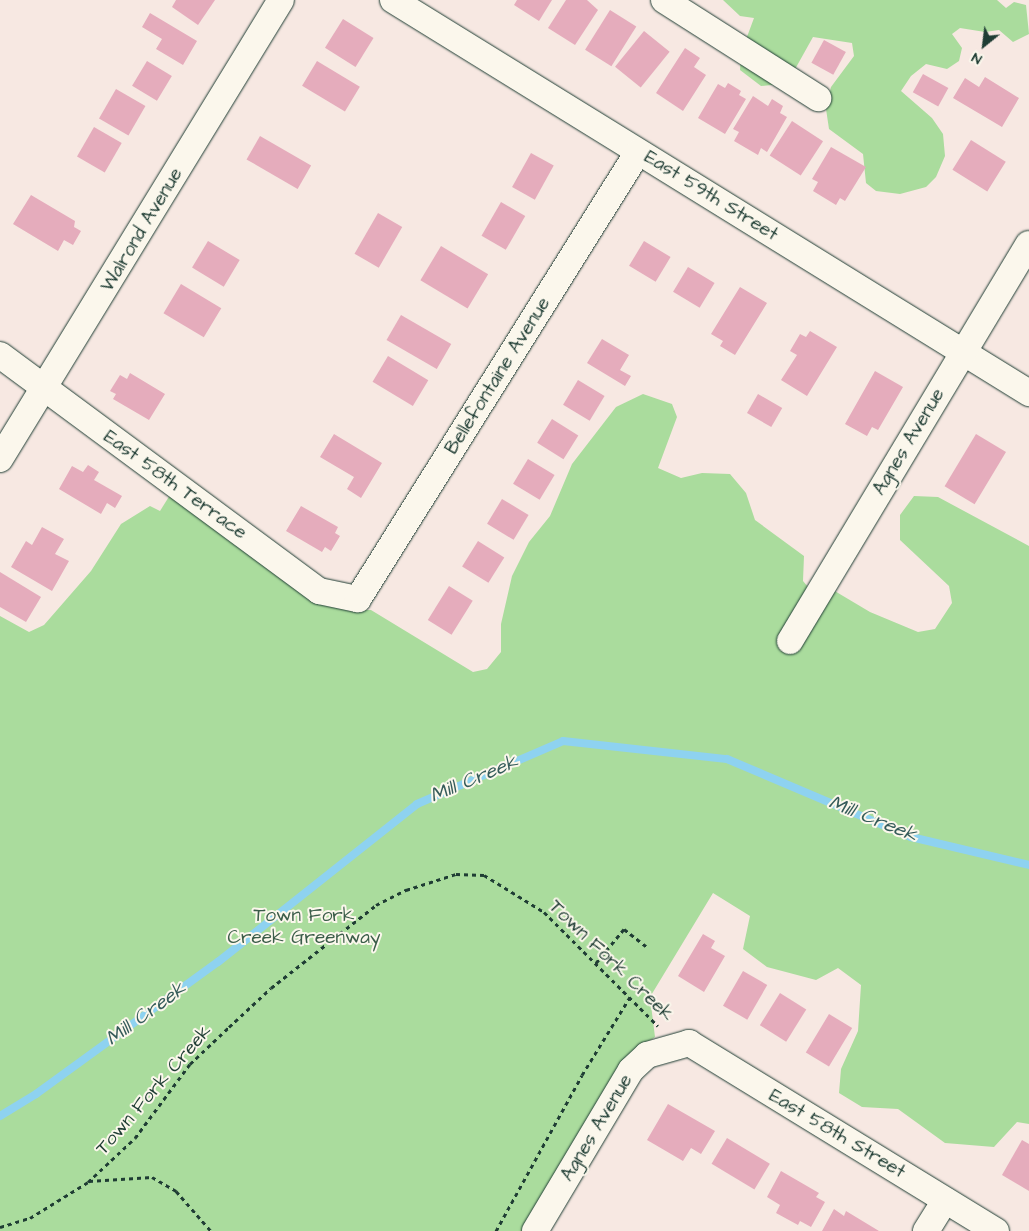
<!DOCTYPE html>
<html>
<head>
<meta charset="utf-8">
<style>
	body { margin:0 }
	#map { position:relative; width:1029px; height:1231px; overflow:hidden; background:#f7e8e2; font-family:"Architects Daughter",sans-serif }
	div>[style] { position:absolute }
	.green>* { inset:0; background:#aadc9d }
	.stream>* { height:8px; margin:-4px; padding:0 4px; transform-origin:4px; border-radius:4px; background:#8ed2f0 }
	.building>* { inset:0; background:#e5acbc; transform-origin:0 0 }
	.path>* { height:3px; margin-top:-1.5px; transform-origin:0; background:repeating-linear-gradient(90deg,#1f3d34 0 4px,transparent 0 8px) }
	.roads { filter:drop-shadow(0 0 1px #1f3d34) drop-shadow(0 0 1px #1f3d34) }
	.minor>* { height:26px; margin:-13px; padding:0 13px; transform-origin:13px; border-radius:13px; background:#fbf7ec }
	span { translate:-50% -50%; white-space:nowrap; text-align:center; line-height:1.15; -webkit-text-stroke:4px #fbf7ec; paint-order:stroke }
	.street-label { font-size:19px; color:#1f3d34 }
	.park-label { font-size:19px; color:#3b5d49 }
	.water-label { font-size:20px; color:#355b5a; font-style:italic }
	.north { position:absolute; left:959px; top:20px; width:50px; height:50px; -webkit-text-stroke:4px #fbf7ec; paint-order:stroke; rotate:209deg; font-size:14px; font-weight:700; line-height:20px; text-align:center; color:#1f3d34 }
	.north::after { content:''; display:block; margin:auto; width:18px; height:22px; background:#1f3d34; clip-path:polygon(50% 0,100% 100%,50% 72%,0 100%) }
</style>
</head>
<body>
<div id="map">
	<div class="green">
		<i style="clip-path:polygon(723px 0,997px 0,1006px 8px,1014px 2px,1026px 5px,1029px 34px,1013px 42px,999px 30px,985px 32px,960px 28px,952px 34px,962px 48px,959px 61px,947px 69px,926px 64px,911px 76px,901px 91px,932px 118px,943px 134px,945px 156px,936px 177px,926px 187px,900px 194px,876px 191px,866px 183px,863px 154px,829px 129px,826px 109px,831px 87px,854px 56px,852px 43px,813px 37px,794px 71px,781px 84px,761px 86px,740px 70px,741px 53px,754px 18px,740px 16px)"></i>
		<i style="clip-path:polygon(643px 394px,672px 404px,677px 417px,658px 468px,681px 478px,702px 473px,730px 474px,746px 493px,755px 520px,804px 556px,803px 581px,823px 605px,833px 590px,870px 612px,918px 632px,935px 629px,952px 603px,949px 586px,900px 540px,900px 515px,914px 496px,938px 497px,1029px 546px,1029px 1124px,1017px 1122px,994px 1147px,945px 1143px,898px 1109px,862px 1107px,839px 1093px,841px 1069px,858px 1031px,861px 985px,838px 968px,816px 980px,767px 967px,743px 949px,750px 916px,713px 893px,650px 997px,655px 1037px,627px 1057px,522px 1231px,0 1231px,0 616px,29px 632px,44px 625px,91px 571px,121px 524px,150px 506px,160px 511px,170px 495px,346px 610px,371px 610px,473px 672px,487px 669px,501px 652px,501px 624px,512px 576px,529px 542px,550px 516px,572px 464px,616px 407px)"></i>
	</div>
	<div class="stream">
		<i style="left:0;top:1116px;width:42px;rotate:-31.4deg"></i>
		<i style="left:36px;top:1094px;width:225px;rotate:-36deg"></i>
		<i style="left:218px;top:962px;width:254px;rotate:-38.4deg"></i>
		<i style="left:417px;top:804px;width:159px;rotate:-23.3deg"></i>
		<i style="left:563px;top:741px;width:165px;rotate:6.3deg"></i>
		<i style="left:727px;top:759px;width:200px;rotate:23deg"></i>
		<i style="left:911px;top:837px;width:121px;rotate:13.3deg"></i>
	</div>
	<div class="building">
		<i style="clip-path:polygon(176px 0,215px 0,198px 25px,172px 7px)"></i>
		<i style="clip-path:polygon(517px 0,552px 0,539px 21px,514px 5px)"></i>
		<i style="clip-path:polygon(566px 0,587px 0,598px 10px,575px 45px,548px 28px)"></i>
		<i style="left:610px;top:10px;width:31px;height:47px;rotate:32deg"></i>
		<i style="clip-path:polygon(150px 13px,197px 41px,183px 65px,156px 49px,162px 39px,142px 27px)"></i>
		<i style="left:343px;top:19px;width:36px;height:34px;rotate:32deg"></i>
		<i style="left:644px;top:31px;width:33px;height:46px;rotate:39deg"></i>
		<i style="left:824px;top:40px;width:25px;height:26px;rotate:29deg"></i>
		<i style="clip-path:polygon(685px 48px,700px 58px,694px 67px,706px 75px,683px 111px,656px 93px)"></i>
		<i style="left:147px;top:61px;width:29px;height:29px;rotate:31deg"></i>
		<i style="left:317px;top:61px;width:50px;height:29px;rotate:31deg"></i>
		<i style="left:923px;top:74px;width:29px;height:21px;rotate:29deg"></i>
		<i style="clip-path:polygon(985px 77px,1019px 98px,1002px 127px,953px 98px,965px 78px,979px 87px)"></i>
		<i style="clip-path:polygon(728px 83px,741px 91px,739px 95px,746px 99px,725px 134px,698px 118px,718px 84px,725px 88px)"></i>
		<i style="left:116px;top:89px;width:34px;height:34px;rotate:30deg"></i>
		<i style="clip-path:polygon(753px 96px,768px 106px,772px 99px,783px 106px,780px 113px,787px 117px,767px 152px,761px 148px,758px 155px,734px 141px,739px 132px,733px 129px)"></i>
		<i style="left:792px;top:121px;width:37px;height:41px;rotate:33deg"></i>
		<i style="left:94px;top:127px;width:32px;height:34px;rotate:30deg"></i>
		<i style="left:260px;top:136px;width:59px;height:27px;rotate:30deg"></i>
		<i style="left:971px;top:140px;width:41px;height:35px;rotate:32deg"></i>
		<i style="clip-path:polygon(831px 147px,866px 167px,845px 201px,840px 198px,836px 205px,813px 191px,818px 182px,812px 179px)"></i>
		<i style="left:531px;top:153px;width:26px;height:39px;rotate:29deg"></i>
		<i style="clip-path:polygon(31px 195px,75px 221px,74px 227px,81px 231px,73px 245px,64px 240px,58px 251px,13px 224px)"></i>
		<i style="left:501px;top:202px;width:28px;height:39px;rotate:30deg"></i>
		<i style="left:378px;top:213px;width:28px;height:47px;rotate:30deg"></i>
		<i style="left:208px;top:241px;width:37px;height:31px;rotate:31deg"></i>
		<i style="left:644px;top:241px;width:31px;height:29px;rotate:31deg"></i>
		<i style="left:441px;top:246px;width:55px;height:40px;rotate:31deg"></i>
		<i style="left:688px;top:267px;width:31px;height:29px;rotate:31deg"></i>
		<i style="left:181px;top:284px;width:47px;height:34px;rotate:31deg"></i>
		<i style="clip-path:polygon(740px 287px,767px 303px,735px 355px,720px 346px,723px 341px,711px 334px)"></i>
		<i style="left:401px;top:315px;width:58px;height:29px;rotate:30deg"></i>
		<i style="clip-path:polygon(810px 331px,837px 347px,807px 396px,781px 380px,797px 355px,790px 351px,800px 334px,806px 337px)"></i>
		<i style="clip-path:polygon(602px 339px,629px 355px,620px 370px,631px 376px,625px 386px,587px 363px)"></i>
		<i style="left:388px;top:356px;width:47px;height:30px;rotate:31deg"></i>
		<i style="clip-path:polygon(875px 371px,903px 387px,878px 430px,872px 427px,867px 436px,845px 424px)"></i>
		<i style="clip-path:polygon(130px 373px,165px 394px,149px 420px,113px 399px,116px 394px,110px 391px,120px 375px,127px 379px)"></i>
		<i style="left:578px;top:380px;width:31px;height:29px;rotate:31deg"></i>
		<i style="left:758px;top:394px;width:28px;height:22px;rotate:30deg"></i>
		<i style="left:552px;top:419px;width:31px;height:28px;rotate:32deg"></i>
		<i style="clip-path:polygon(334px 434px,382px 463px,361px 498px,347px 489px,354px 477px,320px 457px)"></i>
		<i style="left:976px;top:434px;width:35px;height:61px;rotate:31deg"></i>
		<i style="left:528px;top:459px;width:31px;height:29px;rotate:31deg"></i>
		<i style="clip-path:polygon(88px 465px,99px 472px,94px 480px,122px 496px,115px 508px,107px 503px,101px 514px,59px 489px,72px 466px,83px 472px)"></i>
		<i style="left:502px;top:499px;width:31px;height:29px;rotate:31deg"></i>
		<i style="clip-path:polygon(301px 506px,338px 527px,335px 533px,340px 536px,331px 551px,325px 547px,322px 552px,286px 531px)"></i>
		<i style="clip-path:polygon(42px 527px,64px 539px,55px 554px,69px 561px,52px 591px,11px 567px,26px 541px,32px 545px)"></i>
		<i style="left:478px;top:541px;width:31px;height:30px;rotate:32deg"></i>
		<i style="clip-path:polygon(0 572px,41px 597px,26px 622px,0 607px)"></i>
		<i style="left:449px;top:586px;width:28px;height:40px;rotate:32deg"></i>
		<i style="clip-path:polygon(703px 934px,715px 941px,711px 948px,725px 956px,704px 992px,678px 976px)"></i>
		<i style="left:743px;top:971px;width:28px;height:40px;rotate:30deg"></i>
		<i style="left:780px;top:993px;width:31px;height:38px;rotate:32deg"></i>
		<i style="left:829px;top:1014px;width:27px;height:45px;rotate:31deg"></i>
		<i style="clip-path:polygon(668px 1104px,715px 1131px,701px 1154px,691px 1148px,683px 1161px,647px 1140px)"></i>
		<i style="left:727px;top:1138px;width:50px;height:30px;rotate:31deg"></i>
		<i style="clip-path:polygon(1022px 1140px,1029px 1144px,1029px 1191px,1002px 1175px)"></i>
		<i style="clip-path:polygon(781px 1171px,819px 1193px,816px 1197px,825px 1202px,811px 1227px,800px 1221px,798px 1225px,776px 1213px,780px 1205px,767px 1197px)"></i>
		<i style="clip-path:polygon(834px 1209px,844px 1216px,846px 1211px,879px 1231px,822px 1231px)"></i>
	</div>
	<div class="path">
		<i style="left:596px;top:963px;width:44px;rotate:-50.5deg"></i>
		<i style="left:624px;top:929px;width:28px;rotate:38deg"></i>
		<i style="left:89px;top:1181px;width:63px;rotate:-3.6deg"></i>
		<i style="left:152px;top:1177px;width:28px;rotate:30deg"></i>
		<i style="left:176px;top:1191px;width:53px;rotate:48.8deg"></i>
		<i style="left:0;top:1227px;width:31px;rotate:-17deg"></i>
		<i style="left:30px;top:1218px;width:68px;rotate:-31.8deg"></i>
		<i style="left:88px;top:1182px;width:64px;rotate:-43.1deg"></i>
		<i style="left:135px;top:1138px;width:92px;rotate:-53.4deg"></i>
		<i style="left:190px;top:1064px;width:54px;rotate:-43.5deg"></i>
		<i style="left:229px;top:1027px;width:57px;rotate:-42.9deg"></i>
		<i style="left:271px;top:988px;width:134px;rotate:-38.3deg"></i>
		<i style="left:376px;top:905px;width:34px;rotate:-27deg"></i>
		<i style="left:406px;top:890px;width:52px;rotate:-17.7deg"></i>
		<i style="left:456px;top:874px;width:28px;rotate:2deg"></i>
		<i style="left:484px;top:875px;width:70px;rotate:31.7deg"></i>
		<i style="left:544px;top:912px;width:161px;rotate:45deg"></i>
		<i style="left:496px;top:1231px;width:178px;rotate:-61.1deg"></i>
		<i style="left:582px;top:1075px;width:92px;rotate:-58.4deg"></i>
	</div>
	<div class="roads">
		<div class="minor">
			<i style="left:393px;top:0;width:748px;rotate:31.71deg"></i>
			<i style="left:664px;top:0;width:183px;rotate:32.5deg"></i>
			<i style="left:0;top:355px;width:397px;rotate:36.5deg"></i>
			<i style="left:319px;top:591px;width:40px;rotate:12deg"></i>
			<i style="left:358px;top:599px;width:527px;rotate:-57.94deg"></i>
			<i style="left:0;top:459px;width:538px;rotate:-58.53deg"></i>
			<i style="left:790px;top:641px;width:463px;rotate:-59deg"></i>
			<i style="left:535px;top:1231px;width:187px;rotate:-59.2deg"></i>
			<i style="left:631px;top:1070px;width:22px;rotate:-43deg"></i>
			<i style="left:647px;top:1055px;width:44px;rotate:-15.9deg"></i>
			<i style="left:689px;top:1043px;width:360px;rotate:31.5deg"></i>
			<i style="left:926px;top:1231px;width:36px;rotate:-58deg"></i>
		</div>
	</div>
	<div class="street-label">
		<span style="left:711px;top:196px;rotate:32deg">East 59th Street</span>
		<span style="left:142px;top:230px;rotate:-59deg">Walrond Avenue</span>
		<span style="left:498px;top:376px;rotate:-58deg">Bellefontaine Avenue</span>
		<span style="left:909px;top:442px;rotate:-59deg">Agnes Avenue</span>
		<span style="left:175px;top:485px;rotate:36deg">East 58th Terrace</span>
		<span style="left:611px;top:961px;rotate:44deg">Town Fork Creek</span>
		<span style="left:154px;top:1090px;rotate:-49deg">Town Fork Creek</span>
		<span style="left:597px;top:1128px;rotate:-59deg">Agnes Avenue</span>
		<span style="left:837px;top:1134px;rotate:31deg">East 58th Street</span>
	</div>
	<div class="park-label">
		<span style="left:304px;top:927px">Town Fork<br>Creek Greenway</span>
	</div>
	<div class="water-label">
		<span style="left:474px;top:779px;rotate:-23deg">Mill Creek</span>
		<span style="left:873px;top:819px;rotate:22deg">Mill Creek</span>
		<span style="left:146px;top:1014px;rotate:-36deg">Mill Creek</span>
	</div>
	<div class="north">N</div>
</div>
</body>
</html>
